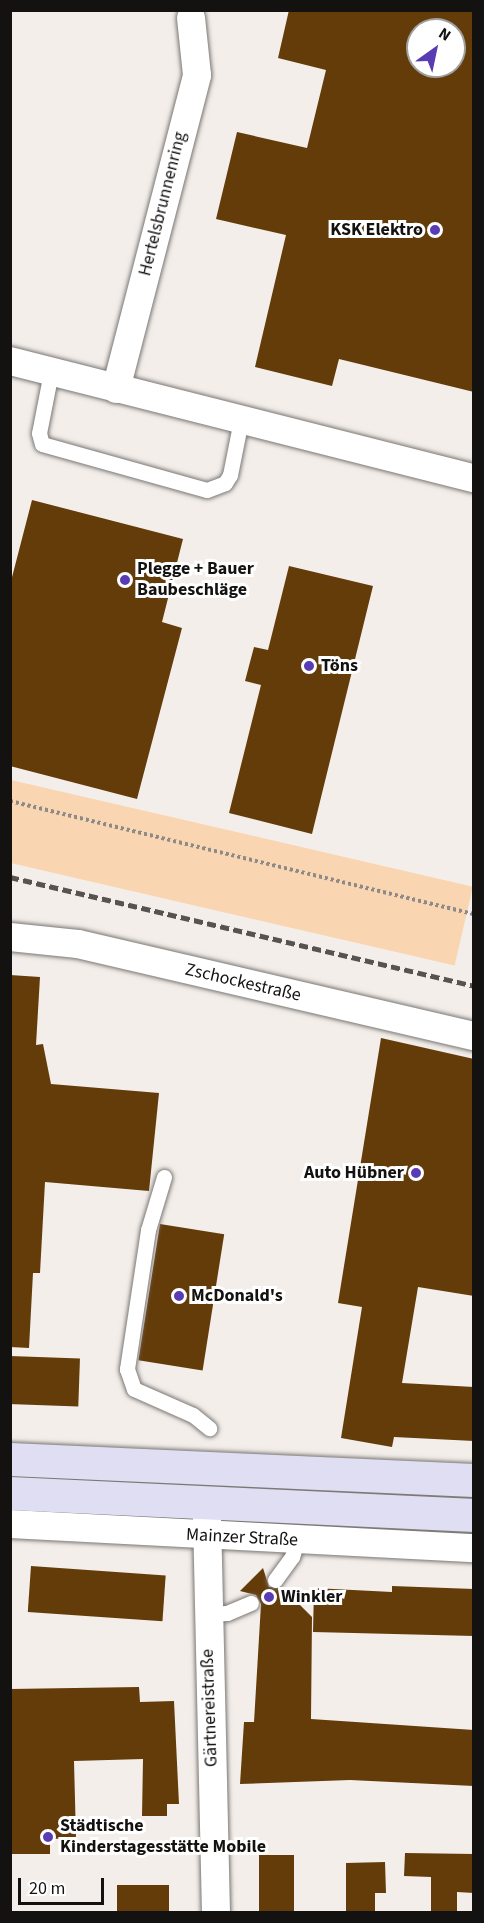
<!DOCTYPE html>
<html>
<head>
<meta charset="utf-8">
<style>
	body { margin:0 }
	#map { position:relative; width:484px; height:1923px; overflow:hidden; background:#f3eeea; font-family:"Source Sans 3",sans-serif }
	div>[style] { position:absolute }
	.green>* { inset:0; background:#fad5b1; transform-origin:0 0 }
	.building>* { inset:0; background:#643c0a; transform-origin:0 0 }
	.path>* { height:4px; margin-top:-2px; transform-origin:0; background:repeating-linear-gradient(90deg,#8e8a87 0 3px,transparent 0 6px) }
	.roads { filter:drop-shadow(0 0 2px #7b7774) drop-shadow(0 0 2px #7b7774) }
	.lane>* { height:15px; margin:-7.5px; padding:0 7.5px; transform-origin:7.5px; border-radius:7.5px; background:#fff }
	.street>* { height:28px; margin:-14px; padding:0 14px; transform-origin:14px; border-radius:14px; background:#fff }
	.secondary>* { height:33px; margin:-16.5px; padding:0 16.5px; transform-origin:16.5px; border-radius:16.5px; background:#e0def2 }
	.rail>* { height:4.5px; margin-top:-2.25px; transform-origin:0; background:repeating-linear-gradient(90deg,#565351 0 9px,transparent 0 13.5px) }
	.dots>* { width:16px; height:16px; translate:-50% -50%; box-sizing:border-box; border:3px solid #fff; border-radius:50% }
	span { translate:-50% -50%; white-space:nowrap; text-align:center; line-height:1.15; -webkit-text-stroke:6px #fff; paint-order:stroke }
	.street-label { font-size:18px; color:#141211 }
	.poi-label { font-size:18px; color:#141211; font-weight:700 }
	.right { translate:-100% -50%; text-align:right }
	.left { translate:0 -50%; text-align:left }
	.frame { position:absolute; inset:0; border:12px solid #141211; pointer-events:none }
	.north { position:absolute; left:406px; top:18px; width:60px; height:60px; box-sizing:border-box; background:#fff; border:2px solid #a1a0a0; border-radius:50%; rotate:33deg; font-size:16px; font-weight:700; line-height:24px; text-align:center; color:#141211 }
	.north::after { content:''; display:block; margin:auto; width:21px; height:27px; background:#593bb3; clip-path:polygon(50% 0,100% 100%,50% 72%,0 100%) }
	.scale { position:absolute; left:18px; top:1878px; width:86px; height:27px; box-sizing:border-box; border:3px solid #141211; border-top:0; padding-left:8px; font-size:18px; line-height:21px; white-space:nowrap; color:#141211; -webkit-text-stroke:4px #fff; paint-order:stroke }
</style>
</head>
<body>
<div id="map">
	<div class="green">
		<i style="left:11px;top:780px;width:474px;height:81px;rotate:13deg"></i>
	</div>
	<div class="building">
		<i style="clip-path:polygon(evenodd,289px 10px,474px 10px,474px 392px,339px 359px,332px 386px,255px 367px,286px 235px,216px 219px,237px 132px,307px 148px,326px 70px,278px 58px,289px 10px,418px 30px,454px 30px,454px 66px,418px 66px,418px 30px)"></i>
		<i style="clip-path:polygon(32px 500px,183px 539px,162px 622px,182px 628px,137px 799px,10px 766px,10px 585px)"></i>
		<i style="clip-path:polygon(289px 566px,373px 586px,312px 834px,229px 813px,261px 685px,245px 681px,254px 647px,268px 650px)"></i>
		<i style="clip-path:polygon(10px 975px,40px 977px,36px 1045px,43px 1044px,51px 1084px,159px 1093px,149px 1191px,45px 1182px,40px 1273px,33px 1273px,29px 1348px,10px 1347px)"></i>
		<i style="clip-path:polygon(381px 1038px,474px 1059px,474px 1296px,418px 1287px,402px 1383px,474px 1387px,474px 1441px,394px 1437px,392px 1447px,341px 1438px,362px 1307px,338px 1303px)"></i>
		<i style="left:160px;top:1224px;width:65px;height:138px;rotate:9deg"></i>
		<i style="left:10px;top:1356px;width:70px;height:48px;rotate:2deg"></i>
		<i style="left:31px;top:1566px;width:135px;height:46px;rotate:4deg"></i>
		<i style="clip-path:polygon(263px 1568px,269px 1587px,282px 1587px,312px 1617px,311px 1719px,474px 1730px,474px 1786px,350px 1780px,240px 1784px,244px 1722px,254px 1722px,261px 1604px,256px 1595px,240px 1591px)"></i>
		<i style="clip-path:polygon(392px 1586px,474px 1589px,474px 1636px,313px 1632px,314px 1588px,392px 1592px)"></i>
		<i style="clip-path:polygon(139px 1687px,140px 1702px,174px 1701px,179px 1804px,167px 1804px,167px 1816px,142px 1816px,143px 1759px,74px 1761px,76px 1838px,50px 1839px,50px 1854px,10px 1854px,10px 1689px)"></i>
		<i style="clip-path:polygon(405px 1853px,474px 1854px,474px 1893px,457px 1892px,457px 1912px,431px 1912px,431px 1877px,404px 1876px)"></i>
		<i style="left:259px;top:1855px;width:35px;height:57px"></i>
		<i style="clip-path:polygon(385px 1862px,386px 1893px,375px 1893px,375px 1912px,346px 1912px,346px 1863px)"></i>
		<i style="left:117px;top:1885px;width:52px;height:27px"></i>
	</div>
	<div class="path">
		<i style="left:10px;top:801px;width:478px;rotate:13.7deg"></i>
	</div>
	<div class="roads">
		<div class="lane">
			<i style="left:51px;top:372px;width:62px;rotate:101.1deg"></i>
			<i style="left:39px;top:433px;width:11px;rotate:75deg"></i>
			<i style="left:42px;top:444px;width:171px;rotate:15.6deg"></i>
			<i style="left:207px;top:490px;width:19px;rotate:-21deg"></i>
			<i style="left:225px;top:483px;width:9px;rotate:-58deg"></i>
			<i style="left:230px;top:475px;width:56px;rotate:-78.7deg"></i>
			<i style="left:164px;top:1177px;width:55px;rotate:106.8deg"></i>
			<i style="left:148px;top:1230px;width:141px;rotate:98.6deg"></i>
			<i style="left:127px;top:1369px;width:21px;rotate:71deg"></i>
			<i style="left:134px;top:1389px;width:64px;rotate:23.8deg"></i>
			<i style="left:193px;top:1415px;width:21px;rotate:39deg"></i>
			<i style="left:275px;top:1580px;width:29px;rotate:-54deg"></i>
			<i style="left:292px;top:1557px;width:17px;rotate:-73deg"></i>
			<i style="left:208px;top:1614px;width:19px;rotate:-3deg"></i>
			<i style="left:227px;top:1613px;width:26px;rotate:-23deg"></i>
		</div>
		<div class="street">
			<i style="left:10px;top:361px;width:479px;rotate:14.2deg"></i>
			<i style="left:116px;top:389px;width:324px;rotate:-75.5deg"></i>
			<i style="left:197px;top:75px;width:57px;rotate:-96deg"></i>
			<i style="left:10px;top:937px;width:68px;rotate:5.9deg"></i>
			<i style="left:78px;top:944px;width:407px;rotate:13.1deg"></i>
			<i style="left:207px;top:1517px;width:395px;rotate:88.7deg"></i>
			<i style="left:10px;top:1524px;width:465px;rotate:3deg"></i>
		</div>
		<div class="secondary">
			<i style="left:10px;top:1459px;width:464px;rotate:2.6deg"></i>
			<i style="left:10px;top:1493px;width:465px;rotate:2.7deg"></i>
		</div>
	</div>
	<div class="rail">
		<i style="left:10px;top:877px;width:477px;rotate:13.2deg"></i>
	</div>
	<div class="dots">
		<i style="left:435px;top:230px;background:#593bb3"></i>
		<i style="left:125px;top:580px;background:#593bb3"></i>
		<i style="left:309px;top:666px;background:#593bb3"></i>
		<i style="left:416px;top:1173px;background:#593bb3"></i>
		<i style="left:179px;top:1296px;background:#593bb3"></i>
		<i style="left:269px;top:1597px;background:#593bb3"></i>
		<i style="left:48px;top:1837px;background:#593bb3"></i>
	</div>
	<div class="street-label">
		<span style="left:163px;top:204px;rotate:-76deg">Hertelsbrunnenring</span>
		<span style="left:243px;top:983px;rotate:13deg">Zschockestraße</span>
		<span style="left:242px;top:1538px;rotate:3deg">Mainzer Straße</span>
		<span style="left:210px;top:1708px;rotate:-92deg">Gärtnereistraße</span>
	</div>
	<div class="poi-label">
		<span class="right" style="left:423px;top:230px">KSK Elektro</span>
		<span class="left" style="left:137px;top:580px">Plegge + Bauer<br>Baubeschläge</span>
		<span class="left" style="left:321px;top:666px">Töns</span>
		<span class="right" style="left:404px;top:1173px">Auto Hübner</span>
		<span class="left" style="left:191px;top:1296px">McDonald's</span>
		<span class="left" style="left:281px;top:1597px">Winkler</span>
		<span class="left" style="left:60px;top:1837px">Städtische<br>Kinderstagesstätte Mobile</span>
	</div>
	<div class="frame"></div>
	<div class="north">N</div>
	<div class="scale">20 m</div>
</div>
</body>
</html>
